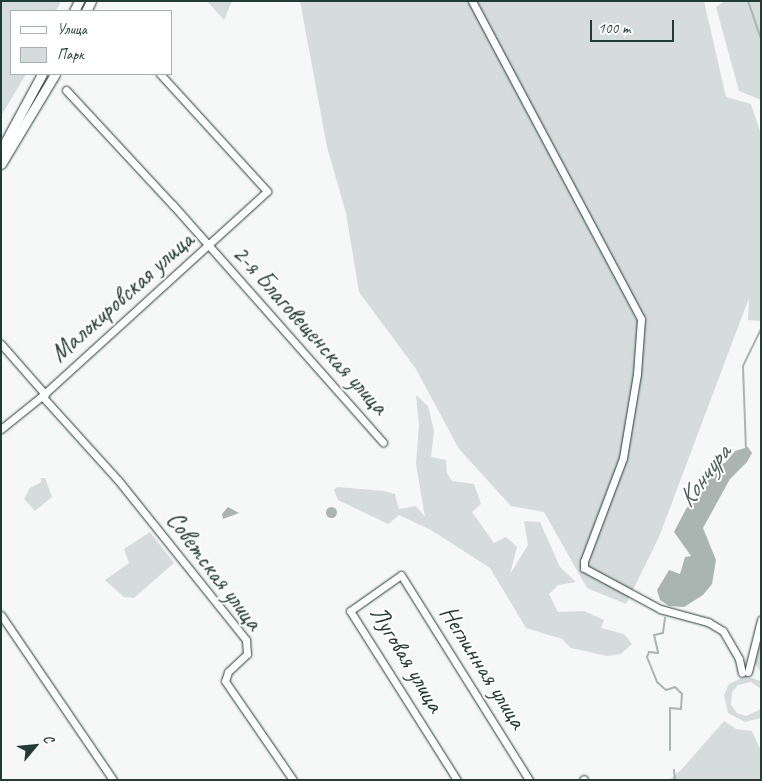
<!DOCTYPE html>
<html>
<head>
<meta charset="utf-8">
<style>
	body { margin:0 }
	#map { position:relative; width:762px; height:781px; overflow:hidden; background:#f6f7f7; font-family:Caveat,sans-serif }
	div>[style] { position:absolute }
	.green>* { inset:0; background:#d6dcdb }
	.water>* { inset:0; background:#aab5b1 }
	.round { border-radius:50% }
	.stream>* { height:2px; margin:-1px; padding:0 1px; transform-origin:1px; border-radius:1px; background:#aab5b1 }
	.roads { filter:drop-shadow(0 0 1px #1f3d34) drop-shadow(0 0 1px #1f3d34) }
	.minor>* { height:7px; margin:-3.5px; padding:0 3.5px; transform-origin:3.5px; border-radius:3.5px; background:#fff }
	.major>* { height:9px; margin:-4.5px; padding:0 4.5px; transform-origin:4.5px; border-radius:4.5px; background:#fff }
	span { translate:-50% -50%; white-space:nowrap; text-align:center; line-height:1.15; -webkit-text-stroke:4px #fff; paint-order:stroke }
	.street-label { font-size:25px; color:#1f3d34 }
	.water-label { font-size:26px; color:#49615a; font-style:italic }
	.frame { position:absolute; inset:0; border:2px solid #1f3d34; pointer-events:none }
	.legend { position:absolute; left:10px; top:10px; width:162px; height:65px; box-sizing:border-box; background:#fff; border:1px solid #a5b1ae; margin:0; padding:6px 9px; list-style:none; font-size:15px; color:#1f3d34 }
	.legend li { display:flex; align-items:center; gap:10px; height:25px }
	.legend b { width:25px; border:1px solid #a5b1ae }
	.north { position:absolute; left:10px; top:721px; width:50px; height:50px; -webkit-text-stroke:4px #fff; paint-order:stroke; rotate:62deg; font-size:14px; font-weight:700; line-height:20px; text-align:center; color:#1f3d34 }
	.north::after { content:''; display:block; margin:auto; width:18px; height:22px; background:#1f3d34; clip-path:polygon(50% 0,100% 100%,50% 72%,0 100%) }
	.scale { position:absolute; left:590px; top:20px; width:84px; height:22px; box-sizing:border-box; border:2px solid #1f3d34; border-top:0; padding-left:6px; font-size:15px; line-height:18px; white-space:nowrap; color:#1f3d34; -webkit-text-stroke:4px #fff; paint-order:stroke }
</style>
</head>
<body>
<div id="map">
	<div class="green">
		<i style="clip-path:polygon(1px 1px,61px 1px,56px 11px,11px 11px,11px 74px,26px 74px,1px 116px)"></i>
		<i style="clip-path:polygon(207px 1px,232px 1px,224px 20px)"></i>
		<i style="clip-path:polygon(300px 1px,704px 1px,726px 97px,751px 104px,761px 134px,761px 321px,748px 320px,749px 298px,659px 537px,626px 604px,587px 588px,544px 512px,511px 506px,459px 449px,416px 369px,359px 292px,346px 213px,327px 147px)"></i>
		<i style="clip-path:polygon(725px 1px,761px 1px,761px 100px,739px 91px,716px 7px)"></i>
		<i style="clip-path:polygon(416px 395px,428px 406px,434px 431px,431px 457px,446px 460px,447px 473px,452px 481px,474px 484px,481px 504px,472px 512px,494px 543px,506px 537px,517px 547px,510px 574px,528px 545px,524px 521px,540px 522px,560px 567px,576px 582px,558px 585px,549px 594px,558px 612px,584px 611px,604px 620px,601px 628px,624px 634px,632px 644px,621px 654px,607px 656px,571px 648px,562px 639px,526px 628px,490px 568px,431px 530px,399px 515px,388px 524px,338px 500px,334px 490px,337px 487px,384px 491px,395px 494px,399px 509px,416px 506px,425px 517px,416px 464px,419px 425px)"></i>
		<i style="clip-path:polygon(41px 478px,45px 478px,52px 497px,35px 511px,24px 499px,30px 488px,41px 482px)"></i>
		<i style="clip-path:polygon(150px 532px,174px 563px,134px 598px,124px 597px,105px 580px,129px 563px,124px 549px)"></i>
		<i style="clip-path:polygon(761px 636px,761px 673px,754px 662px)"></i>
		<i style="clip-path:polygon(746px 676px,761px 681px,761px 689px,751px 682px,738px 685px,732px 692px,731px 705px,737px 713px,746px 716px,761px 709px,761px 718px,745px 722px,728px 713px,724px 695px,729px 684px)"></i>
		<i style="clip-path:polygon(724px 721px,736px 729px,752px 731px,761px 751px,761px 780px,669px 780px,682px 769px)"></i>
	</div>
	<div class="water">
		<i style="clip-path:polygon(748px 447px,752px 453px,747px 462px,730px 479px,703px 528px,716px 560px,712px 584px,703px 595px,684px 607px,669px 606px,660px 600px,657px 590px,669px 570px,680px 574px,685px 557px,691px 556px,674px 532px,686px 509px,707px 482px,707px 472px,717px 464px,725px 463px,735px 451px)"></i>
		<i class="round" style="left:325.5px;top:506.5px;width:11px;height:11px"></i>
		<i style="clip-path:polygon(228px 507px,239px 513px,223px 519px,222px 514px)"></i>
	</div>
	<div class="stream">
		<i style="left:748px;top:1px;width:39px;rotate:71deg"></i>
		<i style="left:746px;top:449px;width:83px;rotate:-92.1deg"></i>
		<i style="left:743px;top:366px;width:41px;rotate:-64.1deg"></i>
		<i style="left:665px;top:618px;width:15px;rotate:98deg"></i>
		<i style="left:663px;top:633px;width:9px;rotate:167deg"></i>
		<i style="left:654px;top:635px;width:18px;rotate:77deg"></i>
		<i style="left:658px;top:653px;width:9px;rotate:-174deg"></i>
		<i style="left:649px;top:652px;width:5px;rotate:112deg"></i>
		<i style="left:647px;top:657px;width:27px;rotate:68deg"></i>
		<i style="left:657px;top:682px;width:12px;rotate:42deg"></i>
		<i style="left:666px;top:690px;width:9px;rotate:-18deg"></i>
		<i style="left:675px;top:687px;width:10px;rotate:45deg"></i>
		<i style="left:682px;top:694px;width:15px;rotate:94deg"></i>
		<i style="left:681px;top:709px;width:11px;rotate:-175deg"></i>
		<i style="left:670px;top:708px;width:42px;rotate:90deg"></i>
		<i style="left:674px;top:770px;width:10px;rotate:84deg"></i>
	</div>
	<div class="roads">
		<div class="minor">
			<i style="left:472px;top:1px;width:360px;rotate:62deg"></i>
			<i style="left:641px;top:319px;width:55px;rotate:94.2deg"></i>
			<i style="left:637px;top:374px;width:85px;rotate:99.5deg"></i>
			<i style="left:623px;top:458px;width:110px;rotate:110.7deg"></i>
			<i style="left:584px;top:561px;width:7px;rotate:90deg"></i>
			<i style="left:584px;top:568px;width:86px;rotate:28.3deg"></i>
			<i style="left:660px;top:609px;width:50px;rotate:15.2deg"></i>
			<i style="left:708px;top:622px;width:17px;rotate:31deg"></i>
			<i style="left:723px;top:631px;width:32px;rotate:60deg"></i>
			<i style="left:739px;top:659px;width:14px;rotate:78deg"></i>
			<i style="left:66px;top:90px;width:157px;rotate:47.1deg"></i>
			<i style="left:173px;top:205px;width:317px;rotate:48.5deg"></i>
			<i style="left:1px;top:344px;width:67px;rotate:48.7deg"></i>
			<i style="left:42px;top:396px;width:113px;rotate:47.9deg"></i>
			<i style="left:118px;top:480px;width:205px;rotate:51.3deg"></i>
			<i style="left:246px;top:640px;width:14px;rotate:86deg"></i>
			<i style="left:247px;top:654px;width:26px;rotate:137deg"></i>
			<i style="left:228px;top:672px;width:9px;rotate:108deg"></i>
			<i style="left:225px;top:681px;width:120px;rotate:55.5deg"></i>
			<i style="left:1px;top:429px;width:53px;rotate:-38.8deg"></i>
			<i style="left:42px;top:396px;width:304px;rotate:-42.3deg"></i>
			<i style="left:267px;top:191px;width:159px;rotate:-132.4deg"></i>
			<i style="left:1px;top:615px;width:199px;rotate:55.8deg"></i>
			<i style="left:748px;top:672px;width:54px;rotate:-76deg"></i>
			<i style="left:457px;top:780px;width:200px;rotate:-122.3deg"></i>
			<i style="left:350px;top:611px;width:62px;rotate:-35.2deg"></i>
			<i style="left:401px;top:575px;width:242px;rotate:58deg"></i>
			<i style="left:583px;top:780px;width:1px;rotate:-45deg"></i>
		</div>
		<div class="major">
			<i style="left:74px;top:11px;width:11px;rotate:-63deg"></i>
			<i style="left:86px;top:11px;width:11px;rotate:-63deg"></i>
			<i style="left:1px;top:150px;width:86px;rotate:-61.7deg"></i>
			<i style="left:1px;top:164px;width:105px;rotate:-59deg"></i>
		</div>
	</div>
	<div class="street-label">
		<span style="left:122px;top:297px;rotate:-42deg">Малокировская улица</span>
		<span style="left:310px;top:330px;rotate:48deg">2-я Благовещенская улица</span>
		<span style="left:214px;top:571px;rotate:53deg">Советская улица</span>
		<span style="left:407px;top:659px;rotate:59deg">Луговая улица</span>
		<span style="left:483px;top:667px;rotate:58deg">Неглинная улица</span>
	</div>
	<div class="water-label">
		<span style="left:704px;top:476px;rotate:-53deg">Кончура</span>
	</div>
	<div class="frame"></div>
	<ul class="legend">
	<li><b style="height:6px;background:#fff"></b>Улица</li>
	<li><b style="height:14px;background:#d6dcdb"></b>Парк</li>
	</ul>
	<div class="north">С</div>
	<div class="scale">100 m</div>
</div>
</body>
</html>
